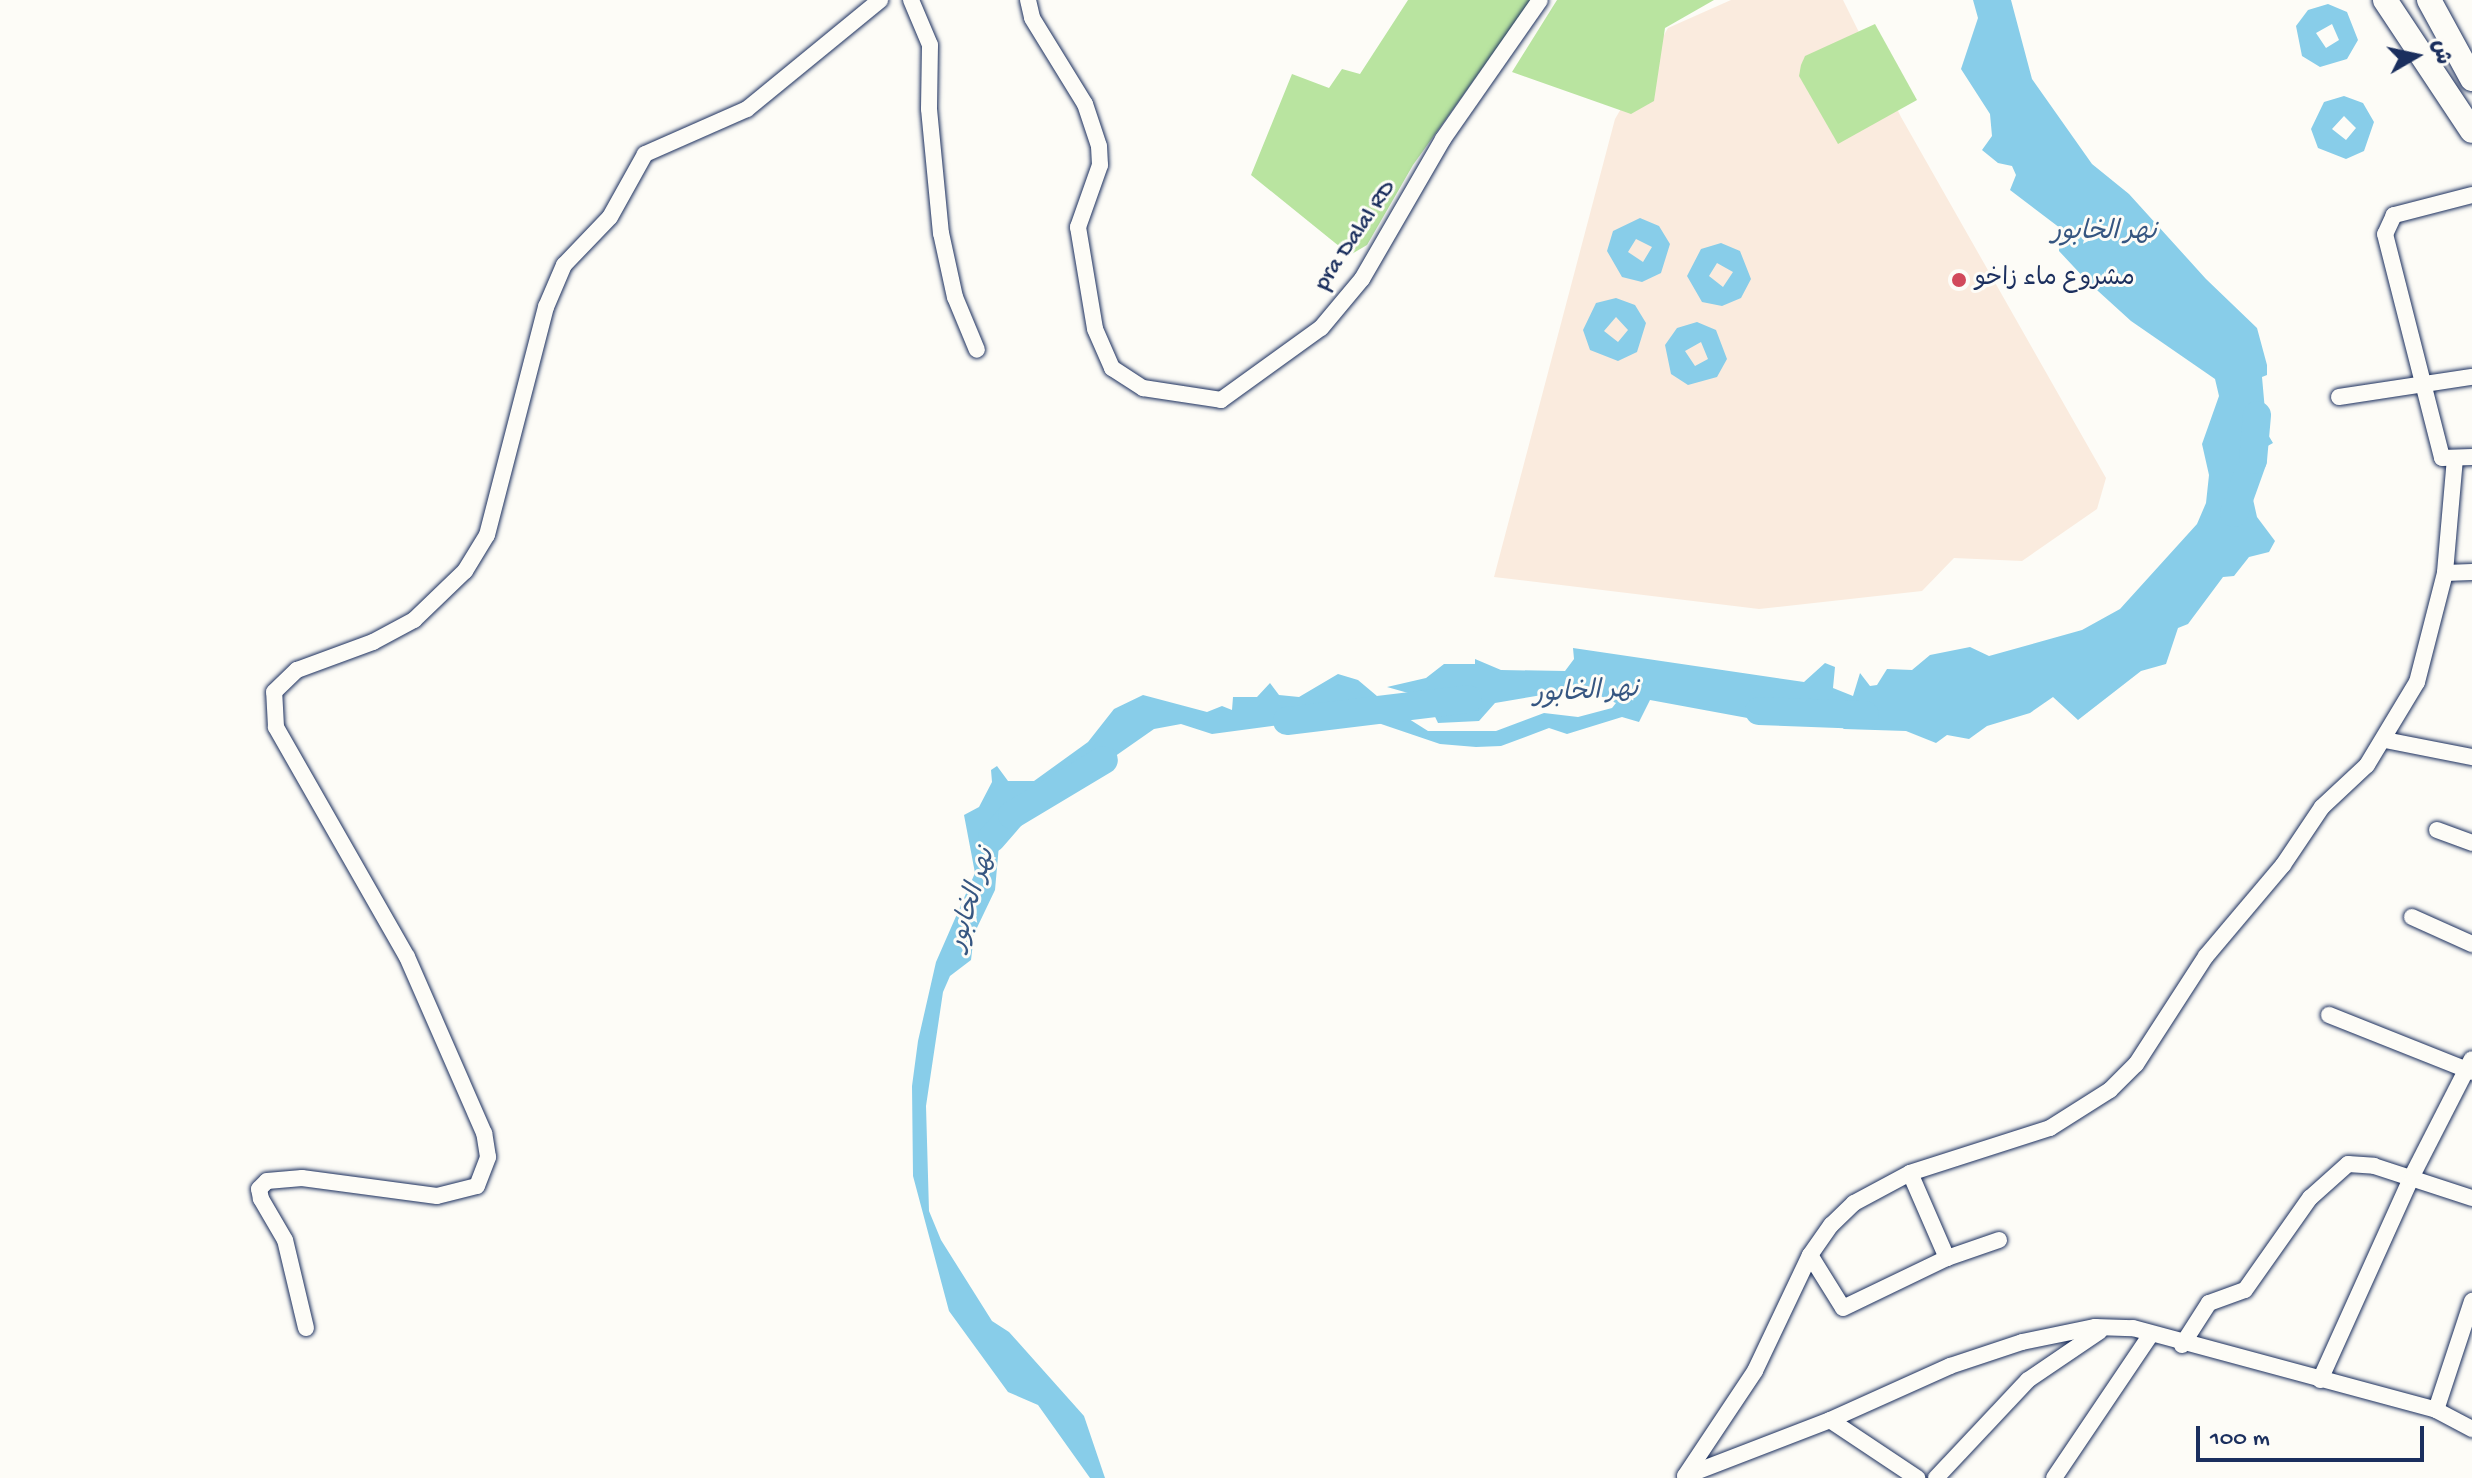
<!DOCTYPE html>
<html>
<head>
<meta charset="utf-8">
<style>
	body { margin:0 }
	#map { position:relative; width:2472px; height:1478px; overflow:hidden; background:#fdfcf7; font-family:"Gochi Hand","Playpen Sans Arabic",sans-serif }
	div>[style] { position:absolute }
	.built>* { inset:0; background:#faebde }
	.green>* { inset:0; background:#b9e4a0 }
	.water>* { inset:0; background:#88cde9 }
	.river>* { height:28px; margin:-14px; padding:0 14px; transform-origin:14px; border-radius:14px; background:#88cde9 }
	.roads { filter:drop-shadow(0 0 2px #1b2f5e) drop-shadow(0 0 2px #1b2f5e) }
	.minor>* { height:16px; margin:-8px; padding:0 8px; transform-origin:8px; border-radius:8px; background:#fdfcf7 }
	.primary>* { height:24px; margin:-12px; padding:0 12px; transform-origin:12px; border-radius:12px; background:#fdfcf7 }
	.dots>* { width:22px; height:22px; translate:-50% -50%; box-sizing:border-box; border:4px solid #fdfcf7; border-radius:50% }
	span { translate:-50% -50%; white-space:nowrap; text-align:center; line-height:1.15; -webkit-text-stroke:6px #fdfcf7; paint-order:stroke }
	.street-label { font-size:24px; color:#1b2f5e }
	.poi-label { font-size:24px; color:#1b2f5e }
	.left { translate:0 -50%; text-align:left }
	.water-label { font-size:26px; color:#365681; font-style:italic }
	.north { position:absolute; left:2376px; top:16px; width:80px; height:80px; -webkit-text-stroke:6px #fdfcf7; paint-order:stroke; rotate:81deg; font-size:22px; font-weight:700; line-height:32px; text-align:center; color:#1b2f5e }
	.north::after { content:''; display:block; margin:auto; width:28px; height:36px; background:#1b2f5e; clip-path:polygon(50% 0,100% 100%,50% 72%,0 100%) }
	.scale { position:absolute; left:2196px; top:1426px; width:228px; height:36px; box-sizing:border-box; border:4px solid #1b2f5e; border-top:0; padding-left:10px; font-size:24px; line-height:28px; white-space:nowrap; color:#1b2f5e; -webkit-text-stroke:6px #fdfcf7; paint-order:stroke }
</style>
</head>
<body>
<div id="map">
	<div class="built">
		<i style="clip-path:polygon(1731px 0,1843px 0,1901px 117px,2106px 478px,2097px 509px,2022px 561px,1954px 558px,1922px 591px,1759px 609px,1494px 577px,1615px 119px,1668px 28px)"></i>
	</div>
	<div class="green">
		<i style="clip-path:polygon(1408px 0,1531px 0,1413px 165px,1367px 245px,1350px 255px,1251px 175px,1292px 74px,1329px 88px,1342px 69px,1360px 74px)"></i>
		<i style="clip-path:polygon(1557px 0,1714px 0,1665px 28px,1654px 101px,1631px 114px,1512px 72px)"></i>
		<i style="clip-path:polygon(1875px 24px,1917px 100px,1838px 144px,1799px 76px,1801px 65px,1805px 56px)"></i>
	</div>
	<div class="water">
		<i style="clip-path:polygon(1973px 0,2011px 0,2032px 79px,2092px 164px,2129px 194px,2206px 279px,2257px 328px,2267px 365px,2267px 375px,2262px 377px,2267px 433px,2273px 443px,2255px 453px,2248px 477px,2257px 517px,2275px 541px,2269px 552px,2249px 557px,2234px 576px,2223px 577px,2188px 624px,2178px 628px,2166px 664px,2141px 671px,2078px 720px,2053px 697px,2030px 713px,1987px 726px,1969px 739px,1947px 735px,1936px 743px,1906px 731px,1844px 729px,1820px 711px,1797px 713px,1780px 724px,1650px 700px,1639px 722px,1622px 717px,1567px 734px,1549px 728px,1501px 746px,1476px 747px,1440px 744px,1331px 707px,1325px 716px,1308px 721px,1212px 734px,1181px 724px,1154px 729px,1091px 773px,1025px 805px,1000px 834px,995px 890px,974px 934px,971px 960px,950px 976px,943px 992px,926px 1106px,929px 1211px,941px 1240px,992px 1321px,1009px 1332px,1084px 1416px,1105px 1478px,1090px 1478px,1038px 1405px,1008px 1392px,949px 1311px,913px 1176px,912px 1086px,918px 1041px,936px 962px,975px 873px,964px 815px,979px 807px,992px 782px,991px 770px,997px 766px,1008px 781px,1034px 781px,1088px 742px,1114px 709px,1143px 695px,1207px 712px,1222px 706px,1232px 710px,1233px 697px,1257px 697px,1270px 683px,1279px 695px,1299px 697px,1338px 674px,1358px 680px,1390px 707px,1428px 731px,1496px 731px,1544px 713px,1578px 717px,1612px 708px,1616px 703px,1598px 695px,1548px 694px,1495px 703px,1479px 721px,1438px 723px,1426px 698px,1387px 687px,1426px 678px,1444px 664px,1475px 664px,1475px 659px,1501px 670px,1565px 671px,1574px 659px,1573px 648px,1804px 682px,1825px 663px,1835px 667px,1833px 688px,1853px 696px,1860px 673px,1870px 686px,1877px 685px,1887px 669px,1912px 670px,1930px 655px,1970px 647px,1989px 656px,2082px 630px,2120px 609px,2197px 524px,2206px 503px,2209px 475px,2202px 444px,2219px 396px,2215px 379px,2131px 321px,2087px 281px,2059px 251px,2060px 228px,2010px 190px,2016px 175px,2012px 166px,1998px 163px,1982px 150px,1992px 136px,1990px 114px,1961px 69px,1978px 18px)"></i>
		<i style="clip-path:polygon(evenodd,2328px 4px,2347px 12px,2358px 40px,2347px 59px,2320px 67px,2302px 56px,2296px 26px,2308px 10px,2328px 4px,2332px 24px,2339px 40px,2326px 48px,2316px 33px,2332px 24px)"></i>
		<i style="clip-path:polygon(evenodd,2344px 96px,2363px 103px,2374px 122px,2364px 151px,2346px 159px,2318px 148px,2311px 129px,2324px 102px,2344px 96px,2344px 116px,2356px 128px,2346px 140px,2332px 129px,2344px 116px)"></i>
		<i style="clip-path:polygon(evenodd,1640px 218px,1659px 226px,1670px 244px,1661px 273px,1642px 282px,1622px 277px,1607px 251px,1613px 231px,1640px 218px,1636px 239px,1652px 247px,1643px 262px,1628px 252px,1636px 239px)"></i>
		<i style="clip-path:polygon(evenodd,1721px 243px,1740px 251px,1751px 279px,1741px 298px,1722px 306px,1702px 302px,1687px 276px,1701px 249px,1721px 243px,1717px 263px,1733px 272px,1723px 287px,1709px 276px,1717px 263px)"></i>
		<i style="clip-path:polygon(evenodd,1616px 298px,1635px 305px,1646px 323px,1637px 352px,1618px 361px,1590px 350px,1583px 330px,1596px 303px,1616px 298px,1616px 317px,1628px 330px,1618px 342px,1604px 331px,1616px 317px)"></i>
		<i style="clip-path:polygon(evenodd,1697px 322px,1716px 330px,1727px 359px,1717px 377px,1688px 385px,1671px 374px,1665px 345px,1677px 328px,1697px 322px,1701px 342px,1708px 359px,1695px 366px,1685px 351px,1701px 342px)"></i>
	</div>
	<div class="river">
		<i style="left:2234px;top:513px;width:56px;rotate:-70.3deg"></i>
		<i style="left:2253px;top:460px;width:45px;rotate:-84.9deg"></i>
		<i style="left:1759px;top:711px;width:106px;rotate:2.2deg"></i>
		<i style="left:1287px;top:721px;width:182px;rotate:-6.9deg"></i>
		<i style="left:992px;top:838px;width:30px;rotate:-49deg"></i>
		<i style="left:1012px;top:815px;width:107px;rotate:-30.9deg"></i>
	</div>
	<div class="roads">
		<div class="minor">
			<i style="left:911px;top:0;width:49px;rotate:67.1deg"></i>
			<i style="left:930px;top:45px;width:64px;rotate:90.9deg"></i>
			<i style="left:929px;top:109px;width:125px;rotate:84.5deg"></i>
			<i style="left:941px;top:233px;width:66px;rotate:77.7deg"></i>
			<i style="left:955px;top:297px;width:57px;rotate:67.5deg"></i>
			<i style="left:1028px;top:0;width:18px;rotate:77deg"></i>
			<i style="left:1032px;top:18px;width:101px;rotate:58.4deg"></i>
			<i style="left:1085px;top:104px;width:44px;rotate:71.6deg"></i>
			<i style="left:1099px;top:146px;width:19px;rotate:87deg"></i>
			<i style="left:1100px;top:165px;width:66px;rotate:109.5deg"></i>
			<i style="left:1078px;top:227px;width:103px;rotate:80.5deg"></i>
			<i style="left:1095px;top:329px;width:43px;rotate:66.4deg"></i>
			<i style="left:1112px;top:368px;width:37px;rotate:33deg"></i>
			<i style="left:1143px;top:388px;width:79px;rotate:8.7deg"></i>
			<i style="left:1221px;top:400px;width:123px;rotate:-35.8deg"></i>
			<i style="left:1321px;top:328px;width:64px;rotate:-50.1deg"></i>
			<i style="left:1362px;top:279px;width:162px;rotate:-59.9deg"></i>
			<i style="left:1443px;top:139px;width:169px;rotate:-55.1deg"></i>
			<i style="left:2472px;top:195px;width:81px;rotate:165.6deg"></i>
			<i style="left:2394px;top:215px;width:21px;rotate:115deg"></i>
			<i style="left:2385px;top:234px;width:231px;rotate:75.7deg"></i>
			<i style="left:2442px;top:458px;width:30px;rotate:-2deg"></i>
			<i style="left:2339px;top:397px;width:134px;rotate:-8.6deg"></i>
			<i style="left:2455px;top:458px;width:115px;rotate:95deg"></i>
			<i style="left:2445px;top:573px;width:113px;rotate:104.4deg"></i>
			<i style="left:2417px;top:682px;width:97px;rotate:121.1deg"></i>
			<i style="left:2367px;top:765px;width:62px;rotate:137deg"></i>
			<i style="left:2322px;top:807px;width:70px;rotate:123.9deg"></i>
			<i style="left:2283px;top:865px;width:119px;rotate:130.2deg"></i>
			<i style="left:2206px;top:956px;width:129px;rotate:122.9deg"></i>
			<i style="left:2136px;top:1064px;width:37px;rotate:135deg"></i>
			<i style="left:2110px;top:1090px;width:71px;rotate:147.7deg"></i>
			<i style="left:2050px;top:1128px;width:147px;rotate:162.2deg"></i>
			<i style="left:1910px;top:1173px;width:64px;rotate:151.8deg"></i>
			<i style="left:1854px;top:1203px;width:32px;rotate:136deg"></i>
			<i style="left:1831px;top:1225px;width:37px;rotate:125deg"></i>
			<i style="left:1810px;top:1255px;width:128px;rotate:115.4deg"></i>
			<i style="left:1755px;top:1371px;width:126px;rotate:123.7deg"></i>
			<i style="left:1685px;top:1476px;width:155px;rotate:-21.1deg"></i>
			<i style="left:1830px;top:1420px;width:132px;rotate:-24.2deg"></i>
			<i style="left:1950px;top:1366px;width:76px;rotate:-18.4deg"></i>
			<i style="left:2022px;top:1342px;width:75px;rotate:-11.6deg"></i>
			<i style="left:2095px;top:1327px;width:38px;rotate:2deg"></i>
			<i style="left:2133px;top:1328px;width:314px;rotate:15.1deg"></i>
			<i style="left:2436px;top:1410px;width:41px;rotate:27.8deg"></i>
			<i style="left:2445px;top:573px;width:27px;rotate:-2deg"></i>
			<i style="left:2385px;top:740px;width:89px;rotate:11.1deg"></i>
			<i style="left:2437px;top:830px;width:37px;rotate:20deg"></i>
			<i style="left:2412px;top:917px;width:66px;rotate:24.2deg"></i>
			<i style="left:2329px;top:1015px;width:154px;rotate:21.7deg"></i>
			<i style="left:1910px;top:1173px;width:93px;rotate:66.5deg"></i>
			<i style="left:1810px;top:1255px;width:62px;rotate:58.1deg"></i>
			<i style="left:1843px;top:1308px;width:115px;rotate:-25.7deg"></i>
			<i style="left:1947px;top:1258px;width:55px;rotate:-19.1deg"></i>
			<i style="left:306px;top:1328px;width:90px;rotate:-103.4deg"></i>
			<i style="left:285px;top:1240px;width:48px;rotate:-120.3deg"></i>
			<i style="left:261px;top:1199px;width:10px;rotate:-101deg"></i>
			<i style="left:259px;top:1189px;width:11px;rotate:-45deg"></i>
			<i style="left:267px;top:1181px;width:35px;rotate:-5deg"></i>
			<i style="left:302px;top:1178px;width:136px;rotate:7.6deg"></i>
			<i style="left:437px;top:1196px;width:41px;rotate:-14deg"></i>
			<i style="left:477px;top:1186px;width:31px;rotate:-69deg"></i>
			<i style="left:488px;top:1157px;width:24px;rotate:-99deg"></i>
			<i style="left:484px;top:1133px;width:192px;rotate:-113.6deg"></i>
			<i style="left:407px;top:957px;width:265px;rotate:-119.7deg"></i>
			<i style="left:276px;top:727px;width:35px;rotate:-93deg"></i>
			<i style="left:274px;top:692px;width:32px;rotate:-44deg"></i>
			<i style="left:297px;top:670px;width:81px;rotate:-20.2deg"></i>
			<i style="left:373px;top:642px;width:47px;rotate:-28.2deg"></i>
			<i style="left:414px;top:620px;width:71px;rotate:-43.9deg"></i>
			<i style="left:465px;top:571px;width:42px;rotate:-58.6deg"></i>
			<i style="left:487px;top:535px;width:236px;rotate:-75.5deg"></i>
			<i style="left:546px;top:307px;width:46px;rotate:-66.8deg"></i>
			<i style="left:564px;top:265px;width:66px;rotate:-46.2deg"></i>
			<i style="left:610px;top:217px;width:72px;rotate:-60.9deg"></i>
			<i style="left:645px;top:154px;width:111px;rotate:-23.8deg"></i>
			<i style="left:747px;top:109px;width:172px;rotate:-39.3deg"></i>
			<i style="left:2182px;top:1345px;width:50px;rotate:-57.3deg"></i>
			<i style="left:2209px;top:1303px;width:38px;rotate:-20deg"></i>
			<i style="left:2245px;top:1290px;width:113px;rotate:-54.8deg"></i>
			<i style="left:2310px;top:1198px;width:51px;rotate:-41.8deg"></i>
			<i style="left:2348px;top:1164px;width:26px;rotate:4deg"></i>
			<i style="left:2374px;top:1166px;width:103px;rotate:18.1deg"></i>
			<i style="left:2320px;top:1380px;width:224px;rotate:-65.7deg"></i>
			<i style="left:2412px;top:1176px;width:131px;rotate:-62.9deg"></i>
			<i style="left:2436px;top:1410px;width:115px;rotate:-71.7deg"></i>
			<i style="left:1830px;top:1420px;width:105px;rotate:33.7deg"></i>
			<i style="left:1936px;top:1478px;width:134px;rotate:-46.8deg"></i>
			<i style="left:2028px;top:1380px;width:87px;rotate:-34.2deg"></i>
			<i style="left:2054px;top:1478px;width:174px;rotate:-56deg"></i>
		</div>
		<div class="primary">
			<i style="left:2385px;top:0;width:157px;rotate:56.4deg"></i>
			<i style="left:2429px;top:0;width:90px;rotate:61.4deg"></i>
		</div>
	</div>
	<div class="dots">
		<i style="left:1959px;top:280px;background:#d1495b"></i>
	</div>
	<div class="street-label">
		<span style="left:1356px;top:236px;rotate:-56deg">pra Dalal RD</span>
	</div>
	<div class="poi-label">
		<span class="left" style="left:1975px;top:280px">مشروع ماء زاخو</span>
	</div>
	<div class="water-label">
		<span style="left:2104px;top:234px">نهر الخابور</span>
		<span style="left:1586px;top:694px;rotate:-3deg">نهر الخابور</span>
		<span style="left:974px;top:900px;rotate:-73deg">نهر الخابور</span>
	</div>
	<div class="north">ش</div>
	<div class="scale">100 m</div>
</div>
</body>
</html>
